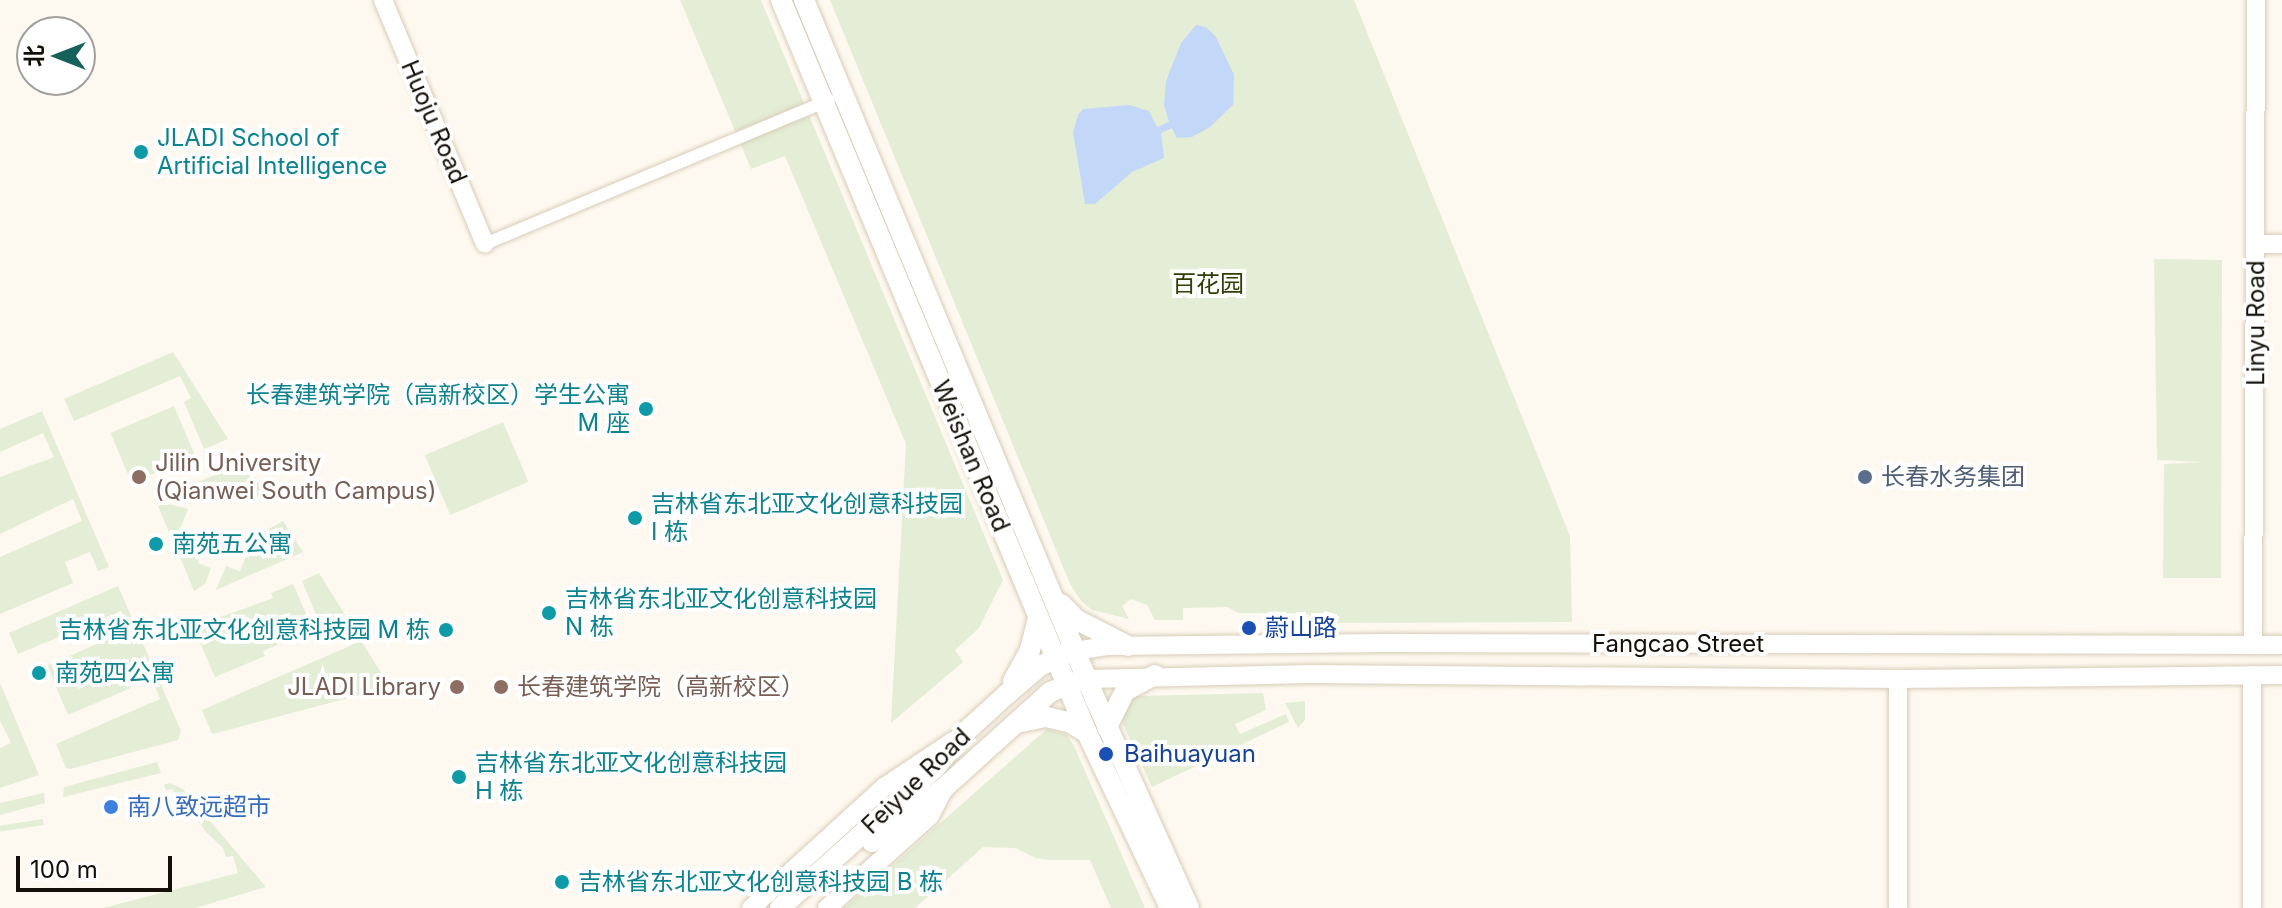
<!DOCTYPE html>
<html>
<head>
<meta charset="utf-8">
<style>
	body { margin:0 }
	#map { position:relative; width:2282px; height:908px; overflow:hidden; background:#fef9f0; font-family:Inter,"Noto Sans SC",sans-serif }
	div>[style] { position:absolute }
	.green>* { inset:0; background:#e4edd5; transform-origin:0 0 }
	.water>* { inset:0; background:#c3d7f9 }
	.roads { filter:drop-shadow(0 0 2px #d8ccb7) drop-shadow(0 0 2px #d8ccb7) }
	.street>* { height:12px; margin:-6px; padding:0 6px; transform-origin:6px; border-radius:6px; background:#fff }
	.secondary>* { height:18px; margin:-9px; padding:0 9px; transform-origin:9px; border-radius:9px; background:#fff }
	.primary>* { height:20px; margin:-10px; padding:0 10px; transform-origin:10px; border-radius:10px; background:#fff }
	.dots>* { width:22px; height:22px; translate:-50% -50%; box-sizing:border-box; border:4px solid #fff; border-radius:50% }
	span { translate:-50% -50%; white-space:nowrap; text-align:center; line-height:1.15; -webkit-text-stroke:8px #fff; paint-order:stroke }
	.street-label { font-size:24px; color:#141009 }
	.culture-label { font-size:24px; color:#0d838f }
	.left { translate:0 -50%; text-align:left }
	.right { translate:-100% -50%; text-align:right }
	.park-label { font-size:24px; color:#2f3e02 }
	.education-label { font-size:24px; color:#785e54 }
	.service-label { font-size:24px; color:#4e5e75 }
	.transit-label { font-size:24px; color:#164399 }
	.shop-label { font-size:24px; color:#366cbe }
	.north { position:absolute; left:16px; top:16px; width:80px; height:80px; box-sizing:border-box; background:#fff; border:2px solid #a19f9d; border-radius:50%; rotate:270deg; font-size:22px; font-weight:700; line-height:32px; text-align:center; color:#141009 }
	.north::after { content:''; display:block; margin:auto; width:28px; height:36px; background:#15625b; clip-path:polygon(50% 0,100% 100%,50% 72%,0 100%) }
	.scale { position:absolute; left:16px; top:856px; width:156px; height:36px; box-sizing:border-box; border:4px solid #141009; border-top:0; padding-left:10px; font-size:24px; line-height:28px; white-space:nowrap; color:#141009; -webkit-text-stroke:6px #fff; paint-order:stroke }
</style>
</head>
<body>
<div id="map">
	<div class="green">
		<i style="clip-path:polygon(680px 0,761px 0,1003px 580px,979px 628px,955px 650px,963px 662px,891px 723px,906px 444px,785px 156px,751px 169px)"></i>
		<i style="clip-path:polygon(830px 0,1354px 0,1570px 536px,1572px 622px,1333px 623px,1303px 613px,1238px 613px,1227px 607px,1183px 608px,1183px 620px,1155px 620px,1147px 605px,1131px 599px,1122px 606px,1129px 619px,1092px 610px,1081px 601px,1070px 584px)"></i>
		<i style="clip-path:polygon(2154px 259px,2222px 260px,2221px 578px,2163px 578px,2164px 464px,2204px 462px,2157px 460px)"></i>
		<i style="clip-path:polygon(173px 352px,228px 439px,204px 449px,184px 402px,191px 398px,180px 376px,74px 421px,64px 399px)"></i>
		<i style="left:174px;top:406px;width:54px;height:69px;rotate:67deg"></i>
		<i style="clip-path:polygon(42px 411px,109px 567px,98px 571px,90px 552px,65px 562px,73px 583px,0 614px,0 557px,82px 521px,73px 499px,0 534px,0 477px,54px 457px,43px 433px,0 452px,0 429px)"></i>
		<i style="left:503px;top:422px;width:65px;height:85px;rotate:67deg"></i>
		<i style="clip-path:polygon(245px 462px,264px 492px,245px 503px,203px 486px,193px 500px,167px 495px)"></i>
		<i style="clip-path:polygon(165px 503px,188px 509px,178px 534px,171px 537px,158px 506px)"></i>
		<i style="clip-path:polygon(283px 521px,303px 552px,216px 590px,226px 566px,240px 571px,254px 537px)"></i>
		<i style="clip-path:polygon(185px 547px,200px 554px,198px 563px,211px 568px,205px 584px,194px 591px,178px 552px)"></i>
		<i style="clip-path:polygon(319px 573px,390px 687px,212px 734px,202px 710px,352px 645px,341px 621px,322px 629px,302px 581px)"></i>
		<i style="clip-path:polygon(293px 584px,315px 634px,293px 643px,291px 639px,263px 651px,265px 656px,215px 677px,193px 627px,273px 598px,271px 593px)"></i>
		<i style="clip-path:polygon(118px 586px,181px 731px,178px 740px,70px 769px,66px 768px,56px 744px,160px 699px,150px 675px,130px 684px,131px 688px,68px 715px,47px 666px,110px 638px,112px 642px,121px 638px,120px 635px,129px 630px,121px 611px,18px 654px,9px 633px)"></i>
		<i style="clip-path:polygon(0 683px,39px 775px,0 788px,0 748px,11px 743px,0 721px)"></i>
		<i style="clip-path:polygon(1263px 693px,1266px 710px,1235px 724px,1240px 734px,1286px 714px,1289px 722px,1152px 787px,1122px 722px,1126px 702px,1138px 696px)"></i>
		<i style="clip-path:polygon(1305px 701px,1305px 720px,1298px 728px,1285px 703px)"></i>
		<i style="clip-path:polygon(1047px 729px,1066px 734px,1074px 746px,1145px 908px,1111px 908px,1090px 860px,1050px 860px,1036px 858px,1015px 848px,983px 847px,915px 908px,844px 908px)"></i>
		<i style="clip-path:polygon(157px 762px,161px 773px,63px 797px,64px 787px)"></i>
		<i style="clip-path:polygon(170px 783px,183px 789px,266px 887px,195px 908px,103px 908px,238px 873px,233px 856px,226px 857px,223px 848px,206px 832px,187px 806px,183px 807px,181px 798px,176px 799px,173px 789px,166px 790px,164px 785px)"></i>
		<i style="clip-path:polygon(44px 793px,45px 803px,0 815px,0 803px)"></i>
		<i style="left:43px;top:819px;width:6px;height:44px;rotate:81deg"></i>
	</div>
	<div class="water">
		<i style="clip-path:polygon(1196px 25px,1206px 27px,1216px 37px,1234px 75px,1233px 105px,1210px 127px,1192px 137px,1177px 138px,1172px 128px,1161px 133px,1164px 158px,1132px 172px,1095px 204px,1085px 204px,1073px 132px,1078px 115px,1083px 109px,1129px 105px,1149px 111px,1157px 127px,1169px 122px,1164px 105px,1166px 81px,1181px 43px)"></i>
	</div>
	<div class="roads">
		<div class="street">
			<i style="left:485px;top:244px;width:373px;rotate:-22.7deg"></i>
		</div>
		<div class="secondary">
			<i style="left:383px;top:0;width:264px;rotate:67.3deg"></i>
			<i style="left:2256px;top:244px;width:26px"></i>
			<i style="left:2253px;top:645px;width:645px;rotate:-89.73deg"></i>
			<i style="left:1075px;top:651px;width:32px;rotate:-9deg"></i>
			<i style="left:1107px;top:646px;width:277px;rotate:-0.6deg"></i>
			<i style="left:1384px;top:643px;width:898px;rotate:0.13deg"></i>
			<i style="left:1087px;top:679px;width:223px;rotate:-1.3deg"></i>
			<i style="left:1310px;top:674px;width:588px;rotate:0.49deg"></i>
			<i style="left:1898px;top:679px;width:384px;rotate:-0.6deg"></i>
			<i style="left:751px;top:908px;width:180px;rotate:-42.3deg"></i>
			<i style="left:884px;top:787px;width:83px;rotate:-33.7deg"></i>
			<i style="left:827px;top:908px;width:138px;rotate:-41.8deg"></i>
			<i style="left:930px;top:816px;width:31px;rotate:-63deg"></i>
			<i style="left:1898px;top:908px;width:229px;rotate:-90deg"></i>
			<i style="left:2252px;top:908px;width:233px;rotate:-90deg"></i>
		</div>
		<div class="primary">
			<i style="left:781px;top:0;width:794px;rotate:67.34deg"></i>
			<i style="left:1087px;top:733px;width:194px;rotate:64.6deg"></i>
			<i style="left:804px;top:0;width:759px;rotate:67.39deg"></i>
			<i style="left:1096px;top:701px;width:227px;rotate:65.8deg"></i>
			<i style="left:1061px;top:604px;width:23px;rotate:45deg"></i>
			<i style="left:1077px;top:620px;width:57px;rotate:27deg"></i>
			<i style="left:1013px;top:681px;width:35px;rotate:-61deg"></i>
			<i style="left:1030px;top:650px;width:32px;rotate:-76deg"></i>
			<i style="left:1017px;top:723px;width:30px;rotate:-12deg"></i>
			<i style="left:1046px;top:717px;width:26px;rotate:13deg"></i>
			<i style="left:1071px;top:723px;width:19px;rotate:32deg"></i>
			<i style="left:1107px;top:727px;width:40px;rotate:-63.4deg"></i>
			<i style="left:1125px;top:691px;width:34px;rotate:-28deg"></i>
			<i style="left:872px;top:842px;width:91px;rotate:-37deg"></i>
			<i style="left:945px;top:787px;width:142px;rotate:-42.1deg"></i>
			<i style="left:1050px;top:692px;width:31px;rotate:-21deg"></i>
			<i style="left:780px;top:908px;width:209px;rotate:-42.1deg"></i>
			<i style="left:935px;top:768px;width:43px;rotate:-50.7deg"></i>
			<i style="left:962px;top:735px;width:61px;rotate:-42.3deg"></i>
			<i style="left:1007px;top:694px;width:43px;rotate:-40.3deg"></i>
			<i style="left:1040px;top:666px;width:28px;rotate:-26deg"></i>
		</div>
	</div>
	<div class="dots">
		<i style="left:141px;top:152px;background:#0f9aa8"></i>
		<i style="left:646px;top:409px;background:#0f9aa8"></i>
		<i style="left:139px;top:477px;background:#8d6e63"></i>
		<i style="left:1865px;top:477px;background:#5c6f8a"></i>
		<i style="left:635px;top:518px;background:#0f9aa8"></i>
		<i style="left:156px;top:544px;background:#0f9aa8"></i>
		<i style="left:549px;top:613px;background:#0f9aa8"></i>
		<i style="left:1249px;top:628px;background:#1a4fb4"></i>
		<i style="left:446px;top:630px;background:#0f9aa8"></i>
		<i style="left:39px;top:673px;background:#0f9aa8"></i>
		<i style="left:457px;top:687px;background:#8d6e63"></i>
		<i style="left:501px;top:687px;background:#8d6e63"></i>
		<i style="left:1106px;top:754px;background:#1a4fb4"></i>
		<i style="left:459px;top:777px;background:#0f9aa8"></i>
		<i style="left:111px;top:807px;background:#3f7fe0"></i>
		<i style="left:562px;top:882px;background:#0f9aa8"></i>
	</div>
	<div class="street-label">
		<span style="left:434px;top:122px;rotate:67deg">Huoju Road</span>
		<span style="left:2256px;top:323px;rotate:-90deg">Linyu Road</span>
		<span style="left:971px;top:456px;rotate:67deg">Weishan Road</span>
		<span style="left:1678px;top:644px">Fangcao Street</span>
		<span style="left:916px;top:781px;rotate:-44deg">Feiyue Road</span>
	</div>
	<div class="culture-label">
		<span class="left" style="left:157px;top:152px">JLADI School of<br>Artificial Intelligence</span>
		<span class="right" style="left:630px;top:409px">长春建筑学院（高新校区）学生公寓<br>M 座</span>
		<span class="left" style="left:651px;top:518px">吉林省东北亚文化创意科技园<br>I 栋</span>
		<span class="left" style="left:172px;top:544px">南苑五公寓</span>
		<span class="left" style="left:565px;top:613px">吉林省东北亚文化创意科技园<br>N 栋</span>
		<span class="right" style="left:430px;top:630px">吉林省东北亚文化创意科技园 M 栋</span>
		<span class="left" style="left:55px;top:673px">南苑四公寓</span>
		<span class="left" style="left:475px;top:777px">吉林省东北亚文化创意科技园<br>H 栋</span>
		<span class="left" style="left:578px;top:882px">吉林省东北亚文化创意科技园 B 栋</span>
	</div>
	<div class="park-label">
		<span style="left:1208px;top:284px">百花园</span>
	</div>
	<div class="education-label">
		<span class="left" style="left:155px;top:477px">Jilin University<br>(Qianwei South Campus)</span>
		<span class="right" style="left:441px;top:687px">JLADI Library</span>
		<span class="left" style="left:517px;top:687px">长春建筑学院（高新校区）</span>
	</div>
	<div class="service-label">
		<span class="left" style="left:1881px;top:477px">长春水务集团</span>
	</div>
	<div class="transit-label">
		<span class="left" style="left:1265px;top:628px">蔚山路</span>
		<span class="left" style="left:1124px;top:754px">Baihuayuan</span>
	</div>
	<div class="shop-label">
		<span class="left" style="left:127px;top:807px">南八致远超市</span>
	</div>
	<div class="north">北</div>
	<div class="scale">100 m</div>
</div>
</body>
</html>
